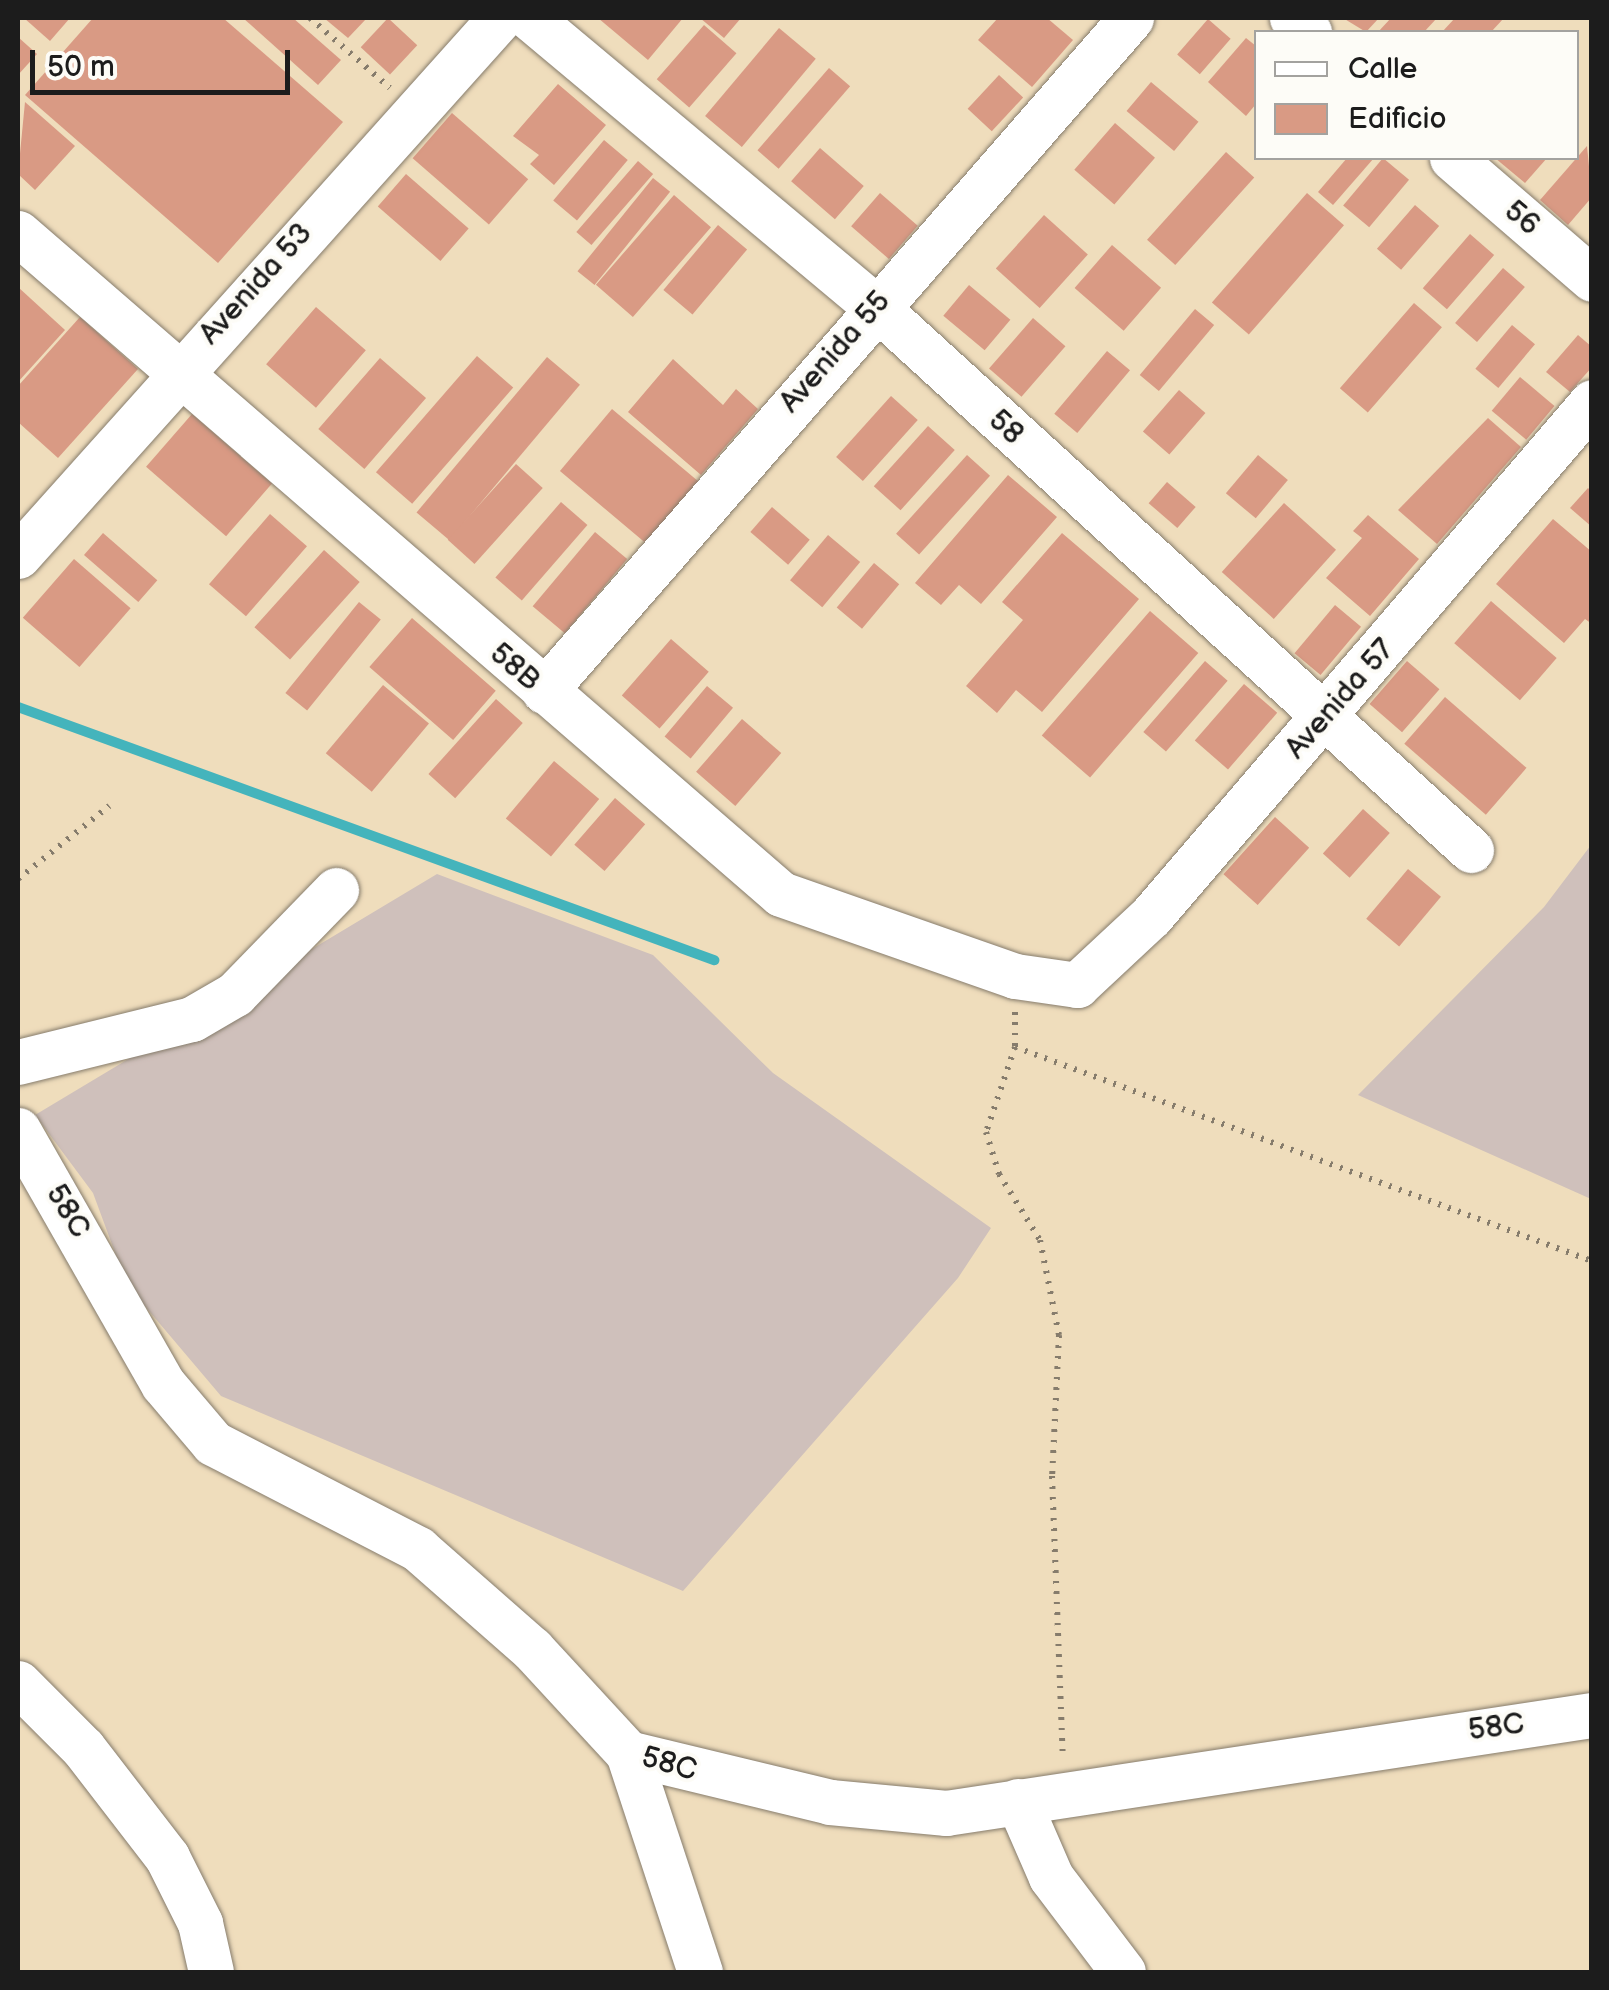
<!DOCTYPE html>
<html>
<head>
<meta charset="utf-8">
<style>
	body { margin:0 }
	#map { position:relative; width:1609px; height:1990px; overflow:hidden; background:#efddbc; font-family:"Balsamiq Sans",sans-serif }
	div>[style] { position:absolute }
	.industrial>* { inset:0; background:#cfc0bb }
	.stream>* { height:10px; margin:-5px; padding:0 5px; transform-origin:5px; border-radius:5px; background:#44b4bc }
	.building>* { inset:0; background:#d99a84; transform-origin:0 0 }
	.path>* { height:6px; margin-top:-3px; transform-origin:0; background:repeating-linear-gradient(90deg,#867c6c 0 2.5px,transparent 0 10.5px) }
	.roads { filter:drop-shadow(0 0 2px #867c6c) drop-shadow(0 0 2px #867c6c) }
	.minor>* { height:45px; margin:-22.5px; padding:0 22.5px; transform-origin:22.5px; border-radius:22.5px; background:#fff }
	span { translate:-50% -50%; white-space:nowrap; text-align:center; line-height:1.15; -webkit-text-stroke:8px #fdfcf7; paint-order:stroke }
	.street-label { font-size:30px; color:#1c1c1c }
	.frame { position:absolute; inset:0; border:20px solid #1c1c1c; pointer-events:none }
	.legend { position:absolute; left:1254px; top:30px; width:325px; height:130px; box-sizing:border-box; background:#fdfcf7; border:2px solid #a3a29f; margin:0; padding:12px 18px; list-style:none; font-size:30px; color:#1c1c1c }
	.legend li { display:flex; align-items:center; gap:20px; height:50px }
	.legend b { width:50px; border:2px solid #a3a29f }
	.scale { position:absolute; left:30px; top:50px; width:260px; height:45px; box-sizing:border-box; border:5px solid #1c1c1c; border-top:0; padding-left:12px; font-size:30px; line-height:35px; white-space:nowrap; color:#1c1c1c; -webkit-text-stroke:8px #fdfcf7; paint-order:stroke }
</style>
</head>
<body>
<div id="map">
	<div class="industrial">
		<i style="clip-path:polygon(1591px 845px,1591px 1199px,1358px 1095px,1544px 907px)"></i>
		<i style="clip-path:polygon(437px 874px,653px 955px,773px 1073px,991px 1228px,958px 1278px,683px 1591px,221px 1396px,127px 1285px,93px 1193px,35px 1115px)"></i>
	</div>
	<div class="stream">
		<i style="left:18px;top:707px;width:741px;rotate:19.98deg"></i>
	</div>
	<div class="building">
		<i style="clip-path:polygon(24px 18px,70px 18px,50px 41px)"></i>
		<i style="clip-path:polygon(93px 18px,223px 18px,343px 122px,218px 263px,25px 95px)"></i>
		<i style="clip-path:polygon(243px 18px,293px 18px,341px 60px,318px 85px)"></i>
		<i style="clip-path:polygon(324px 18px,367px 18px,348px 38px)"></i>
		<i style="left:388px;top:18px;width:40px;height:40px;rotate:43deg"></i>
		<i style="clip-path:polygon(598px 18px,683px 18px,648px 60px)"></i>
		<i style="clip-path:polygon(700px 18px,741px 18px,724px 38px)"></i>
		<i style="clip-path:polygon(998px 18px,1047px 18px,1073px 40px,1032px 87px,978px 40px)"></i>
		<i style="clip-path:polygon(1343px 18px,1379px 18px,1366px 32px)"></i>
		<i style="clip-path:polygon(1391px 18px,1437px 18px,1424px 32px,1378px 32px)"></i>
		<i style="clip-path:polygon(1455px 18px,1504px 18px,1491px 32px,1442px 32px)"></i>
		<i style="left:1208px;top:19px;width:30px;height:47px;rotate:41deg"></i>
		<i style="left:704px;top:25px;width:43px;height:72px;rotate:41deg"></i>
		<i style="left:779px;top:28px;width:48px;height:115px;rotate:40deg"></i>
		<i style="clip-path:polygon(18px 37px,37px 54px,18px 75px)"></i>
		<i style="clip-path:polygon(1246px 38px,1256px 46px,1256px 104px,1246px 116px,1208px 82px)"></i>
		<i style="left:829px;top:68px;width:28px;height:109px;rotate:41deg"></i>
		<i style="left:999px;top:75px;width:33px;height:46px;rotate:43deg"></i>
		<i style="left:1151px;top:82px;width:62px;height:38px;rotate:40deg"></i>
		<i style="clip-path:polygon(558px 84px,606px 125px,554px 185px,530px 164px,539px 155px,513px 136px)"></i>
		<i style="clip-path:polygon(25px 102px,75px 146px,35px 190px,18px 174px)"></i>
		<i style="left:452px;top:113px;width:101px;height:60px;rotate:41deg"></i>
		<i style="left:1115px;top:123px;width:53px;height:62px;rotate:41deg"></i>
		<i style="left:604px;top:140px;width:31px;height:79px;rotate:40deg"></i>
		<i style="clip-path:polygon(1587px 146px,1592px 197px,1568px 225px,1540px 200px)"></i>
		<i style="left:820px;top:148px;width:58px;height:44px;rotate:41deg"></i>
		<i style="left:1226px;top:152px;width:38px;height:118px;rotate:42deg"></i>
		<i style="clip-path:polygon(1347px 158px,1374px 158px,1333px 205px,1318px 192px)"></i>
		<i style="left:1383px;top:158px;width:34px;height:62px;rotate:40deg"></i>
		<i style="clip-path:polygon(1495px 158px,1547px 158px,1525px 183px)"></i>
		<i style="left:638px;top:161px;width:20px;height:94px;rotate:41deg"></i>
		<i style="left:406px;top:174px;width:83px;height:43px;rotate:41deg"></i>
		<i style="left:653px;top:178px;width:22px;height:120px;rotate:39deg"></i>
		<i style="left:880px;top:193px;width:50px;height:44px;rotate:41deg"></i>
		<i style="left:1307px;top:193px;width:49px;height:145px;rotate:41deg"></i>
		<i style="left:674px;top:195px;width:49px;height:119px;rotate:41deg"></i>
		<i style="left:1415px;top:205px;width:32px;height:58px;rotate:41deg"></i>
		<i style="left:1044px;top:215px;width:59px;height:72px;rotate:42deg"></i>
		<i style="left:718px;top:225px;width:38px;height:85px;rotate:40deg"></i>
		<i style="left:1470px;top:234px;width:32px;height:72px;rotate:41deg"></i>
		<i style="left:1112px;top:245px;width:65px;height:57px;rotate:41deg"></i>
		<i style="left:1503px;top:268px;width:29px;height:73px;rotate:41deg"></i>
		<i style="left:969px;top:285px;width:54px;height:40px;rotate:40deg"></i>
		<i style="clip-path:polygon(18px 287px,65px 330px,18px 382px)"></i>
		<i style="left:1414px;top:303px;width:37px;height:113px;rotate:41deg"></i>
		<i style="left:316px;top:307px;width:66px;height:76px;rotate:41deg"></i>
		<i style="left:1195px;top:309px;width:25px;height:86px;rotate:40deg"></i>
		<i style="clip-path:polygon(80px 317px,138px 369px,58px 458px,18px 422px,18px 386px)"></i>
		<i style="left:1033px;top:318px;width:43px;height:67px;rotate:41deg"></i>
		<i style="left:1512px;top:325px;width:30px;height:57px;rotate:40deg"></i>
		<i style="clip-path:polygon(1578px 335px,1592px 347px,1592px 367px,1570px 392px,1546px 372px)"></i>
		<i style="left:1107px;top:351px;width:30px;height:82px;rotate:40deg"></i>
		<i style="left:477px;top:356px;width:48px;height:154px;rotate:41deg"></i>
		<i style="left:547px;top:357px;width:43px;height:203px;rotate:40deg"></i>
		<i style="left:380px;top:358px;width:61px;height:94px;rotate:41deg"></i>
		<i style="clip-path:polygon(673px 359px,723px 405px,736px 389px,758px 409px,701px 475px,628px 412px)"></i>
		<i style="left:1520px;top:377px;width:45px;height:44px;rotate:40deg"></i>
		<i style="left:1179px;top:390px;width:35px;height:55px;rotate:41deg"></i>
		<i style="left:891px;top:396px;width:36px;height:82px;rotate:42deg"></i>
		<i style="left:612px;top:409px;width:118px;height:81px;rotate:40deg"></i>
		<i style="left:192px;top:414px;width:106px;height:70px;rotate:41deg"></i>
		<i style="clip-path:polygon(1488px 418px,1521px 447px,1437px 544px,1398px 510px)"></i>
		<i style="left:928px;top:426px;width:36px;height:81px;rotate:42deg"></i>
		<i style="left:967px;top:455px;width:31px;height:106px;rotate:42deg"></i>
		<i style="left:1258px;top:455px;width:39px;height:50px;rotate:40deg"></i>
		<i style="left:516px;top:464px;width:36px;height:102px;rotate:42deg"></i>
		<i style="clip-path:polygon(1008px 475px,1057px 517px,981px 604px,959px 585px,941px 605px,915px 583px)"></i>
		<i style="left:1167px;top:482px;width:38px;height:28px;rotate:41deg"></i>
		<i style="clip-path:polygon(1588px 488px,1592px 492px,1592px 527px,1570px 508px)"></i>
		<i style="left:561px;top:502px;width:35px;height:100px;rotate:41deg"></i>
		<i style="left:1284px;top:503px;width:70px;height:93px;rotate:42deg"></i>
		<i style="left:772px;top:507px;width:50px;height:33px;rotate:41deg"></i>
		<i style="left:270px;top:514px;width:49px;height:93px;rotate:41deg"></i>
		<i style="clip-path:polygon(1368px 515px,1419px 559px,1370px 616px,1326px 578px,1362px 538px,1353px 531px)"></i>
		<i style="clip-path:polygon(1553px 519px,1592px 552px,1592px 624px,1585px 619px,1564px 643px,1496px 584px)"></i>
		<i style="left:595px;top:532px;width:42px;height:97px;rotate:40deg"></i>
		<i style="left:103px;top:533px;width:72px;height:29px;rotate:41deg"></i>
		<i style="clip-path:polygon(1062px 533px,1139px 599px,1042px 712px,1016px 690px,997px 713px,966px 686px,1023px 620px,1002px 602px)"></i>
		<i style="left:828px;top:535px;width:42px;height:59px;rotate:40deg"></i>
		<i style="left:324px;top:550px;width:48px;height:104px;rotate:42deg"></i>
		<i style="left:74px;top:559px;width:75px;height:78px;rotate:41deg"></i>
		<i style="left:874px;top:563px;width:33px;height:58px;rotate:40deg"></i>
		<i style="left:1491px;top:601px;width:87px;height:56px;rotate:41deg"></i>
		<i style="left:359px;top:602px;width:28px;height:117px;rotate:39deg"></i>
		<i style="left:1335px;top:605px;width:34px;height:63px;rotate:40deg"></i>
		<i style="left:1150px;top:611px;width:64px;height:165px;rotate:41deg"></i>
		<i style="left:412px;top:618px;width:111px;height:65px;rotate:41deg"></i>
		<i style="left:671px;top:639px;width:50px;height:75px;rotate:41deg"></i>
		<i style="left:1205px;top:661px;width:30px;height:94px;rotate:41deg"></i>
		<i style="left:1407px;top:661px;width:43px;height:57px;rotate:41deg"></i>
		<i style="left:1244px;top:684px;width:44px;height:75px;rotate:41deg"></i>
		<i style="left:383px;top:685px;width:60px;height:89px;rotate:40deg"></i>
		<i style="left:707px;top:686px;width:34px;height:66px;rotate:40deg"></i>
		<i style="left:1445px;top:697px;width:108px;height:62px;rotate:41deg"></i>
		<i style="left:496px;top:699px;width:36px;height:101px;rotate:42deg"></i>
		<i style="left:742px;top:719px;width:52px;height:70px;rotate:41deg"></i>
		<i style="left:554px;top:761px;width:59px;height:75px;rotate:40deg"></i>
		<i style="left:615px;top:798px;width:40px;height:62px;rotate:41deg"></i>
		<i style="left:1363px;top:809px;width:36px;height:60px;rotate:42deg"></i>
		<i style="left:1275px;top:817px;width:46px;height:77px;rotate:42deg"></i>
		<i style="left:1408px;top:869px;width:43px;height:65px;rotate:40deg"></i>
	</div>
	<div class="path">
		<i style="left:310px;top:18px;width:106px;rotate:41.2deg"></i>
		<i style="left:18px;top:879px;width:117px;rotate:-38.7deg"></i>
		<i style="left:1015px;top:1012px;width:35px;rotate:90deg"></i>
		<i style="left:1015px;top:1047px;width:90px;rotate:108.8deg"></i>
		<i style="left:986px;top:1132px;width:44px;rotate:72.8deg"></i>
		<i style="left:999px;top:1174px;width:78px;rotate:58.2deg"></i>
		<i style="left:1040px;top:1240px;width:97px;rotate:78.7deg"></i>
		<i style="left:1059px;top:1335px;width:141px;rotate:92.8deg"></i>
		<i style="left:1052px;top:1476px;width:282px;rotate:87.8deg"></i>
		<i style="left:1015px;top:1047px;width:615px;rotate:20.35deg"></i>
	</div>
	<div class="roads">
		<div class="minor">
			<i style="left:530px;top:18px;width:449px;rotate:39.9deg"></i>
			<i style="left:875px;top:306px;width:807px;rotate:42.39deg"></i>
			<i style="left:1292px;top:18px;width:22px;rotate:39deg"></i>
			<i style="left:1452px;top:158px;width:185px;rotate:40.8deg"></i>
			<i style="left:18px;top:233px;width:1009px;rotate:40.9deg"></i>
			<i style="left:781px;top:894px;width:248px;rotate:19.3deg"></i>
			<i style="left:1015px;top:976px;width:63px;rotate:8.3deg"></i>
			<i style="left:1077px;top:985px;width:101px;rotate:-43deg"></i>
			<i style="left:1151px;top:916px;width:677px;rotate:-49.37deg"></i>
			<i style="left:18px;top:556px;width:722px;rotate:-48.14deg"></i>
			<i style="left:544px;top:691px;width:893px;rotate:-48.9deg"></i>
			<i style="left:18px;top:1062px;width:179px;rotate:-13.9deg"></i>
			<i style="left:192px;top:1019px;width:50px;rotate:-30.2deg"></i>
			<i style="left:235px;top:994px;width:145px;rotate:-45.8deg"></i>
			<i style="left:18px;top:1130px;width:292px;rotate:60.3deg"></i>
			<i style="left:163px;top:1384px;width:77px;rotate:49.7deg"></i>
			<i style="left:213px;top:1443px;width:231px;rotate:27.3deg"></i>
			<i style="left:418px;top:1549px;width:152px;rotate:41.3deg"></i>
			<i style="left:532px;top:1649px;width:142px;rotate:47.3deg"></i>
			<i style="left:628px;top:1753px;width:208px;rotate:13.6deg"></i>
			<i style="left:830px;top:1802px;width:117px;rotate:5.4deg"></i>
			<i style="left:946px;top:1813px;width:653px;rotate:-8.63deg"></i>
			<i style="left:18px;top:1683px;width:92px;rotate:45deg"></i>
			<i style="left:83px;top:1748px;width:138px;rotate:52.4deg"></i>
			<i style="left:167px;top:1857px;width:74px;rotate:63.4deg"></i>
			<i style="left:200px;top:1923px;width:50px;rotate:77.3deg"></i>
			<i style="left:628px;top:1753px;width:231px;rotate:71.8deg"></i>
			<i style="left:1018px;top:1801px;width:83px;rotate:66.5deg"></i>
			<i style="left:1051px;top:1877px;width:119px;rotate:52.8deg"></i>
		</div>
	</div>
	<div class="street-label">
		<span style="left:1522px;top:218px;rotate:41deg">56</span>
		<span style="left:256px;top:284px;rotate:-48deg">Avenida 53</span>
		<span style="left:835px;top:352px;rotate:-49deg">Avenida 55</span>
		<span style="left:1006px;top:427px;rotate:43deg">58</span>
		<span style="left:515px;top:667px;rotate:41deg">58B</span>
		<span style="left:1340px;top:699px;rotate:-49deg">Avenida 57</span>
		<span style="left:68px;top:1211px;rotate:59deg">58C</span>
		<span style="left:1496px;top:1727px;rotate:-7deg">58C</span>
		<span style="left:669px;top:1764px;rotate:16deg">58C</span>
	</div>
	<div class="frame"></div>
	<ul class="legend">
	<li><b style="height:12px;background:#fff"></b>Calle</li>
	<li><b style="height:28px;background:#d99a84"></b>Edificio</li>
	</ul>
	<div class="scale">50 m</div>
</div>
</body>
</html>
